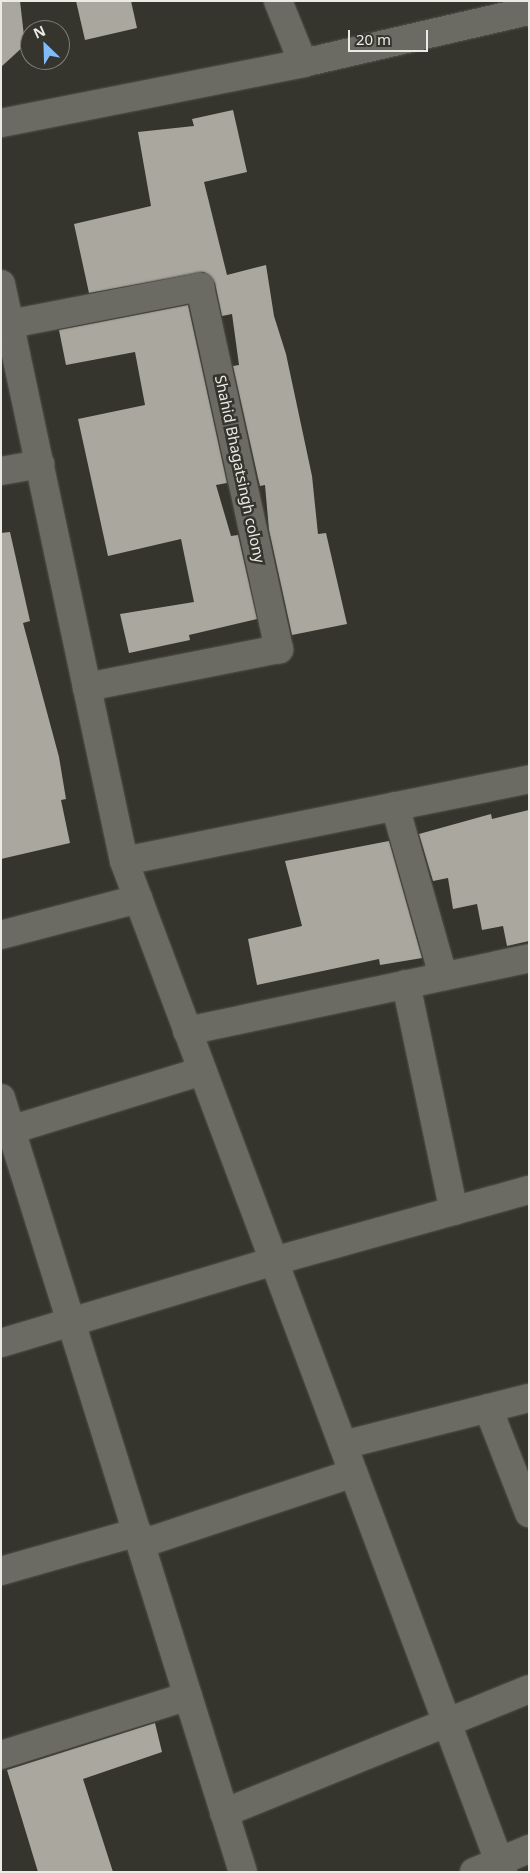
<!DOCTYPE html>
<html>
<head>
<meta charset="utf-8">
<style>
	body { margin:0 }
	#map { position:relative; width:530px; height:1873px; overflow:hidden; background:#36352d; font-family:"Noto Sans",sans-serif }
	div>[style] { position:absolute }
	.building>* { inset:0; background:#a9a79e }
	.roads { filter:drop-shadow(0 0 1px #53524b) drop-shadow(0 0 1px #53524b) }
	.minor>* { height:28px; margin:-14px; padding:0 14px; transform-origin:14px; border-radius:14px; background:#6c6b63 }
	span { translate:-50% -50%; white-space:nowrap; text-align:center; line-height:1.15; -webkit-text-stroke:5px #36352d; paint-order:stroke }
	.street-label { font-size:15px; color:#ebebe6 }
	.frame { position:absolute; inset:0; border:2px solid #ebebe6; pointer-events:none }
	.north { position:absolute; left:20px; top:20px; width:50px; height:50px; box-sizing:border-box; background:#36352d; border:1px solid #7e7e77; border-radius:50%; rotate:336deg; font-size:14px; font-weight:700; line-height:20px; text-align:center; color:#ebebe6 }
	.north::after { content:''; display:block; margin:auto; width:18px; height:22px; background:#81bcfa; clip-path:polygon(50% 0,100% 100%,50% 72%,0 100%) }
	.scale { position:absolute; left:348px; top:30px; width:80px; height:22px; box-sizing:border-box; border:2px solid #ebebe6; border-top:0; padding-left:6px; font-size:15px; line-height:18px; white-space:nowrap; color:#ebebe6; -webkit-text-stroke:4px #36352d; paint-order:stroke }
</style>
</head>
<body>
<div id="map">
	<div class="building">
		<i style="clip-path:polygon(1px 1px,20px 1px,25px 45px,1px 67px)"></i>
		<i style="clip-path:polygon(76px 1px,131px 1px,137px 28px,85px 40px)"></i>
		<i style="clip-path:polygon(233px 110px,247px 172px,204px 182px,227px 275px,266px 265px,274px 316px,286px 354px,312px 476px,318px 534px,326px 533px,347px 624px,292px 635px,269px 530px,265px 485px,260px 486px,258px 478px,233px 366px,239px 365px,232px 314px,222px 316px,215px 283px,204px 272px,89px 293px,74px 224px,151px 206px,138px 132px,194px 126px,192px 119px)"></i>
		<i style="clip-path:polygon(188px 305px,227px 483px,216px 485px,231px 536px,238px 535px,257px 619px,189px 635px,190px 640px,129px 653px,120px 614px,194px 602px,181px 539px,108px 556px,78px 419px,145px 405px,135px 352px,66px 365px,59px 330px)"></i>
		<i style="clip-path:polygon(10px 532px,30px 621px,23px 623px,59px 757px,66px 799px,61px 800px,70px 843px,1px 859px,1px 533px)"></i>
		<i style="clip-path:polygon(529px 810px,529px 941px,507px 946px,503px 926px,482px 930px,477px 904px,453px 909px,448px 878px,433px 881px,419px 834px,491px 814px,492px 819px)"></i>
		<i style="clip-path:polygon(389px 841px,422px 958px,380px 965px,379px 959px,257px 985px,248px 939px,302px 926px,285px 861px)"></i>
		<i style="clip-path:polygon(155px 1723px,162px 1752px,83px 1779px,113px 1872px,38px 1872px,7px 1770px)"></i>
	</div>
	<div class="roads">
		<div class="minor">
			<i style="left:278px;top:1px;width:67px;rotate:68deg"></i>
			<i style="left:1px;top:123px;width:308px;rotate:-11.2deg"></i>
			<i style="left:303px;top:63px;width:232px;rotate:-13deg"></i>
			<i style="left:1px;top:284px;width:590px;rotate:77.97deg"></i>
			<i style="left:124px;top:861px;width:1080px;rotate:69.45deg"></i>
			<i style="left:10px;top:324px;width:194px;rotate:-11deg"></i>
			<i style="left:200px;top:287px;width:371px;rotate:77.7deg"></i>
			<i style="left:279px;top:649px;width:196px;rotate:168.8deg"></i>
			<i style="left:1px;top:471px;width:40px;rotate:-10deg"></i>
			<i style="left:395px;top:806px;width:177px;rotate:74.2deg"></i>
			<i style="left:124px;top:861px;width:413px;rotate:-11.4deg"></i>
			<i style="left:1px;top:935px;width:142px;rotate:-14.7deg"></i>
			<i style="left:406px;top:984px;width:232px;rotate:78.1deg"></i>
			<i style="left:187px;top:1031px;width:350px;rotate:-12deg"></i>
			<i style="left:1px;top:1098px;width:811px;rotate:72.64deg"></i>
			<i style="left:1px;top:1133px;width:211px;rotate:-17.1deg"></i>
			<i style="left:1px;top:1343px;width:285px;rotate:-16.7deg"></i>
			<i style="left:274px;top:1261px;width:265px;rotate:-15.6deg"></i>
			<i style="left:488px;top:1408px;width:113px;rotate:68.7deg"></i>
			<i style="left:343px;top:1445px;width:192px;rotate:-14.2deg"></i>
			<i style="left:141px;top:1544px;width:224px;rotate:-18.5deg"></i>
			<i style="left:1px;top:1571px;width:142px;rotate:-15.9deg"></i>
			<i style="left:1px;top:1755px;width:196px;rotate:-17.5deg"></i>
			<i style="left:224px;top:1813px;width:329px;rotate:-22.1deg"></i>
			<i style="left:474px;top:1872px;width:60px;rotate:-22.7deg"></i>
		</div>
	</div>
	<div class="street-label">
		<span style="left:240px;top:469px;rotate:78deg">Shahid Bhagatsingh colony</span>
	</div>
	<div class="frame"></div>
	<div class="north">N</div>
	<div class="scale">20 m</div>
</div>
</body>
</html>
